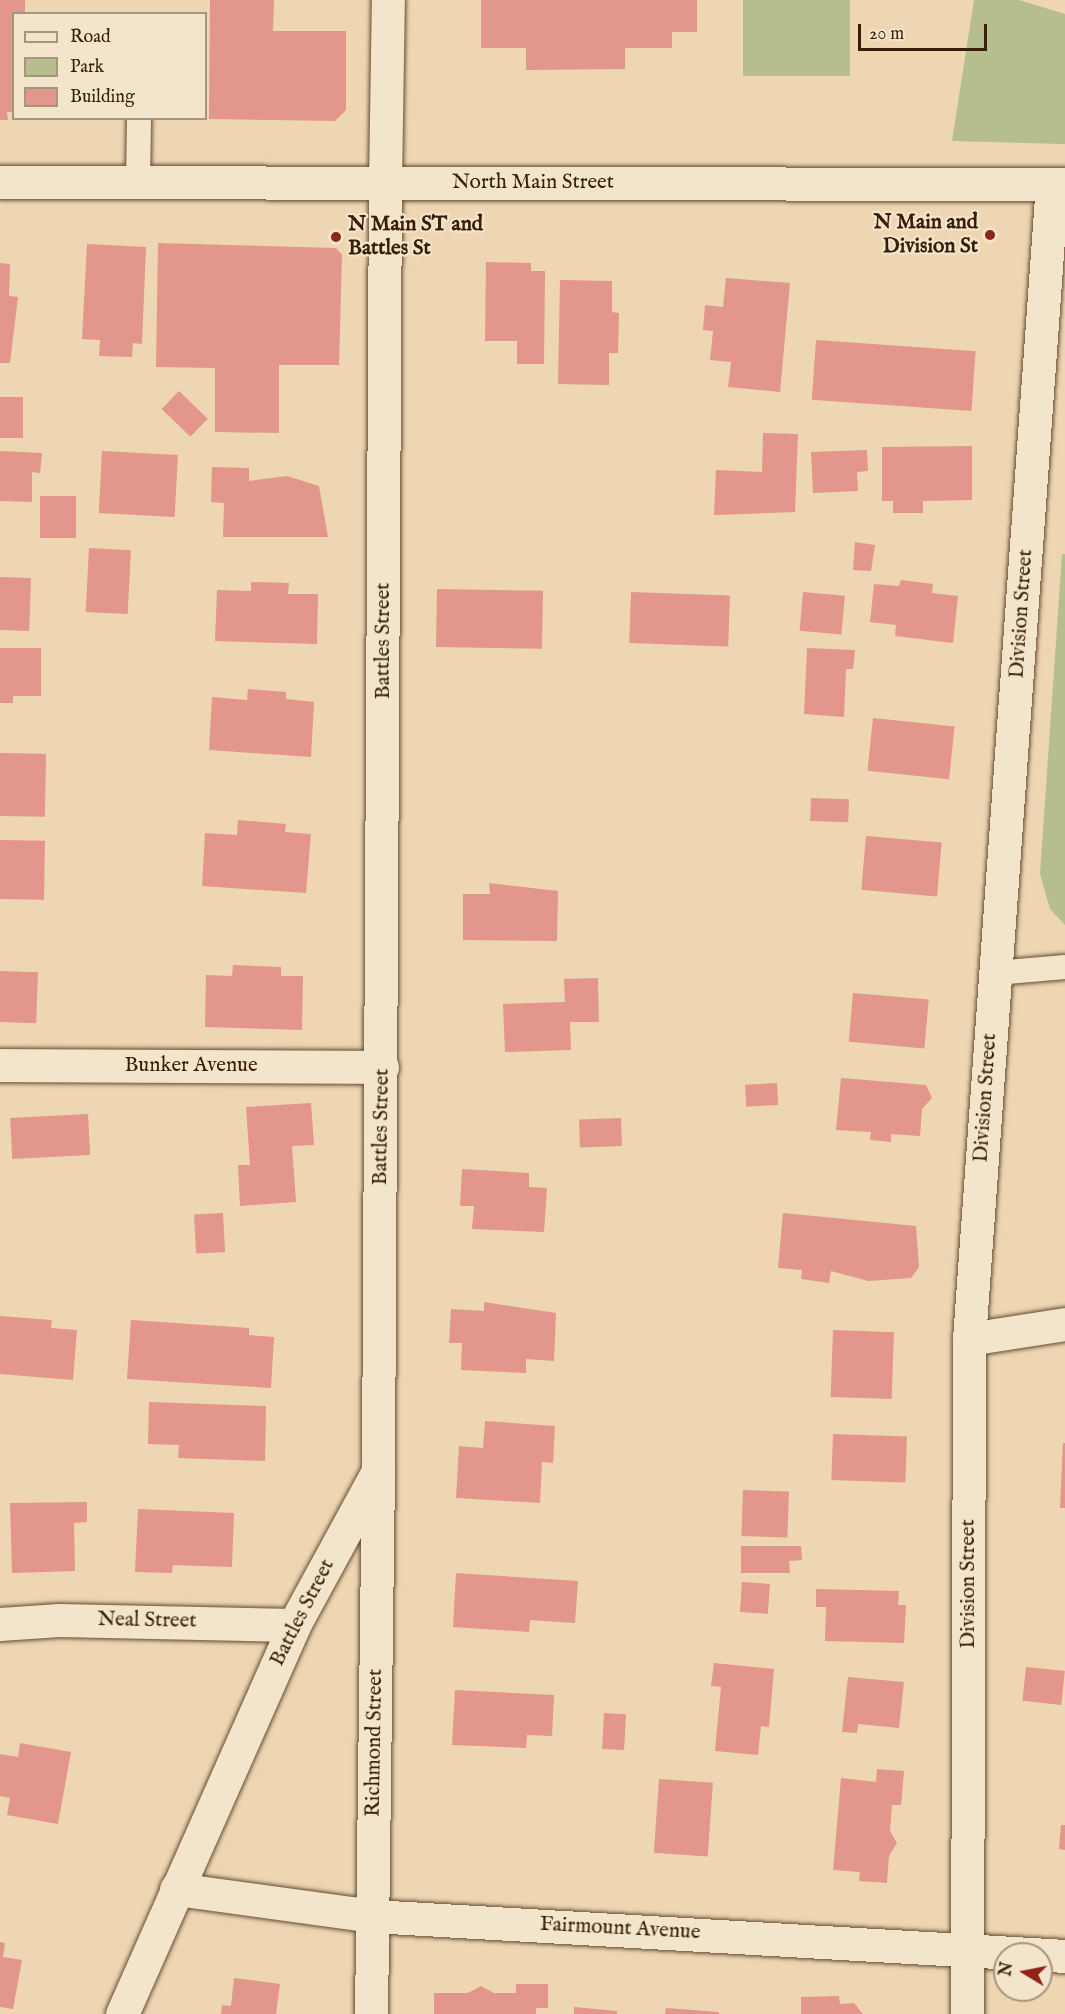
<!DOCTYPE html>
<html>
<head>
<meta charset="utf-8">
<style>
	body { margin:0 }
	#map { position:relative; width:1065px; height:2014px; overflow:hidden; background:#edd6b1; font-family:"IM FELL English",serif }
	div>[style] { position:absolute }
	.green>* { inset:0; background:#b7be8d; transform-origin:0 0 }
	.building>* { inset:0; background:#e3968b; transform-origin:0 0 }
	.roads { filter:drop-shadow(0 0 2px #654c34) drop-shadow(0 0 2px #654c34) }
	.service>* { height:24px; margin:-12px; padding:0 12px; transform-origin:12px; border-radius:12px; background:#f3e4cc }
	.minor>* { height:33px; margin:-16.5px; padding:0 16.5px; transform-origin:16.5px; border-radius:16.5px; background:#f3e4cc }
	.tertiary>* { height:33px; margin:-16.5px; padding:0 16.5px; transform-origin:16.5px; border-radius:16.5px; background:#f3e4cc }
	.secondary>* { height:33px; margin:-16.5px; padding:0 16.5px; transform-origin:16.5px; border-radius:16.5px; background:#f3e4cc }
	.dots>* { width:16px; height:16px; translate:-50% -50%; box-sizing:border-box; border:3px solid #f3e4cc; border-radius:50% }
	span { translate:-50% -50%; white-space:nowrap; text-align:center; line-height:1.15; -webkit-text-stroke:4.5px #f3e4cc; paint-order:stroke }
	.street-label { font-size:21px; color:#381e0a }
	.poi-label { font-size:21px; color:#381e0a; font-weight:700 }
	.right { translate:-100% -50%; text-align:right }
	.left { translate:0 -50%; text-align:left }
	.legend { position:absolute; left:12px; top:12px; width:195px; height:108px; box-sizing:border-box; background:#f3e4cc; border:2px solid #a8957e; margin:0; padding:8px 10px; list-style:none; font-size:18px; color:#381e0a }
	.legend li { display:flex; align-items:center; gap:12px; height:30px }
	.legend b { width:30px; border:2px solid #a8957e }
	.north { position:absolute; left:993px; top:1942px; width:60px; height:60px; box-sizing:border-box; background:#f3e4cc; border:2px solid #a8957e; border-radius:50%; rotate:280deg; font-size:16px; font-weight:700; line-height:24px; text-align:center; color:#381e0a }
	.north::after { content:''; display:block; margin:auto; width:21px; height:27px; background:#8f2418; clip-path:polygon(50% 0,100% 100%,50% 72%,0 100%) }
	.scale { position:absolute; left:858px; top:24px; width:129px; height:27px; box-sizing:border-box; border:3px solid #381e0a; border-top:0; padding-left:8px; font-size:18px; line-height:21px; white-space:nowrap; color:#381e0a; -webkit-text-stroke:4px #f3e4cc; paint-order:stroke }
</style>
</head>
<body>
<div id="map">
	<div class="green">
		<i style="left:743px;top:0;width:107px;height:76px"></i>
		<i style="clip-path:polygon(974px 0,1019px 0,1065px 14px,1065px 144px,952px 141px)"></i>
		<i style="clip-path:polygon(1062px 554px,1065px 554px,1065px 925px,1050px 909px,1040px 874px)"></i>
	</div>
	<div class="building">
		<i style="clip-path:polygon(0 0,25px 0,25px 14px,14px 14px,14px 112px,7px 112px,8px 120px,0 120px)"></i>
		<i style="clip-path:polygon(210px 0,274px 0,273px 31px,346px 31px,346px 110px,335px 121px,209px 119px)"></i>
		<i style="clip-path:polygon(481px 0,697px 0,697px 32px,672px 32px,672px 48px,625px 48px,625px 69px,526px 70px,526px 48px,481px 48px)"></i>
		<i style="clip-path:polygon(158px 243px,336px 248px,342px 255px,339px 365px,279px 365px,279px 433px,215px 432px,215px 368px,156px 367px)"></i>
		<i style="clip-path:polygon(87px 244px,146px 247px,142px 344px,133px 343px,132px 357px,99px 356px,100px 340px,82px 339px)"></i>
		<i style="clip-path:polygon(486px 262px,531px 263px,531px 271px,545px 271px,544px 364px,517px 364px,517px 341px,485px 341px)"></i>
		<i style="clip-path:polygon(0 263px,10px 264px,9px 296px,18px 297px,10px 363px,0 363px)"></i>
		<i style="clip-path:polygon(726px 278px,790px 283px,780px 392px,728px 387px,731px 362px,710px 360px,713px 331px,703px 330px,705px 305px,723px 307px)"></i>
		<i style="clip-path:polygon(560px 280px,612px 281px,612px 312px,619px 313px,618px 353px,609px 353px,609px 385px,558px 384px)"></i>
		<i style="left:816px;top:340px;width:160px;height:60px;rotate:4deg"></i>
		<i style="left:179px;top:391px;width:40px;height:25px;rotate:44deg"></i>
		<i style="left:0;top:397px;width:23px;height:41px"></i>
		<i style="clip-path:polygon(763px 433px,798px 434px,795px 512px,714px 515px,716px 470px,762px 472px)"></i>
		<i style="clip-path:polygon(972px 446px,972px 500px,923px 501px,923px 513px,893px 513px,893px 501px,882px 501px,882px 447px)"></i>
		<i style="clip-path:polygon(867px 450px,868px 471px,857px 472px,858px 491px,813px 493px,811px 452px)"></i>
		<i style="clip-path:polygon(0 451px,42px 453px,40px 473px,32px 472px,32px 502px,0 501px)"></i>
		<i style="left:102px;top:451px;width:76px;height:62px;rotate:3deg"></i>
		<i style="clip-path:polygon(212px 467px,249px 468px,249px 481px,287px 476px,319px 486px,328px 537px,223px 537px,224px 503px,211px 502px)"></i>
		<i style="left:40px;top:496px;width:36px;height:42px"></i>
		<i style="clip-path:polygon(855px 542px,875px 545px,871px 571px,853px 570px)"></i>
		<i style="left:89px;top:548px;width:42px;height:64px;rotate:3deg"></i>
		<i style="left:0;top:577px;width:31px;height:53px;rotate:2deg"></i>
		<i style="clip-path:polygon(901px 580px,933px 584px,932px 593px,958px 596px,953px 643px,895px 636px,896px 625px,870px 622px,874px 584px,899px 586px)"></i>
		<i style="clip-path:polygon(251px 582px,289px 583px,288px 594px,318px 594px,317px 644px,215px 641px,217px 590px,251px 591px)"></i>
		<i style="left:437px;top:589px;width:106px;height:58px;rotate:1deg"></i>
		<i style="left:631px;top:592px;width:99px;height:51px;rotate:2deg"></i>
		<i style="left:803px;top:592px;width:42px;height:39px;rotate:5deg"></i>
		<i style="clip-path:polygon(0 648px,41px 648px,41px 696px,13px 696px,13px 703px,0 703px)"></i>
		<i style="clip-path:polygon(807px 648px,855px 650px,853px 669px,846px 669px,844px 717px,804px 714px)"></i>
		<i style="clip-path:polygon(248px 689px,286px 692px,286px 699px,314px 702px,311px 757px,209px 750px,212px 697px,247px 700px)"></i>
		<i style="left:873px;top:718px;width:82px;height:53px;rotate:6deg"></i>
		<i style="left:0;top:753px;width:46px;height:63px;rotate:1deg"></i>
		<i style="left:811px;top:798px;width:38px;height:23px;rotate:2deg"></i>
		<i style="clip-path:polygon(238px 820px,286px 824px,285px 832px,311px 834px,306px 893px,202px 886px,205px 833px,237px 835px)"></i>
		<i style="left:866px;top:836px;width:76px;height:54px;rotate:5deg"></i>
		<i style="left:0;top:840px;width:45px;height:59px;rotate:1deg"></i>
		<i style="clip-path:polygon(489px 883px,558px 891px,557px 941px,463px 940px,463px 894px,490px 894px)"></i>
		<i style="clip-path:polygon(233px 965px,281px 967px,281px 976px,303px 976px,302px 1030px,205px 1027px,206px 975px,232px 976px)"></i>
		<i style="left:0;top:971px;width:38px;height:51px;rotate:2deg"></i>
		<i style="clip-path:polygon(598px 978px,599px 1022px,570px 1022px,571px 1050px,505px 1052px,503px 1004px,565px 1002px,564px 979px)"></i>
		<i style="left:853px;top:993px;width:76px;height:49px;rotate:5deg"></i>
		<i style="clip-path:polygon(841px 1078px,926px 1085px,932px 1098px,922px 1109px,920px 1136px,891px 1134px,891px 1142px,870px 1140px,871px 1132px,836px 1130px)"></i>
		<i style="left:777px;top:1083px;width:22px;height:32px;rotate:87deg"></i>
		<i style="clip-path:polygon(311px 1103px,314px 1145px,292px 1146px,296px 1202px,240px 1206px,238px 1165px,250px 1165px,246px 1107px)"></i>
		<i style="left:88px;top:1114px;width:41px;height:78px;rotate:87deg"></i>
		<i style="left:621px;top:1118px;width:28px;height:42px;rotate:88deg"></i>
		<i style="clip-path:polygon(462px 1169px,529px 1173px,529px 1187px,547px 1188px,544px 1232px,472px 1229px,474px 1206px,460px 1206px)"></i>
		<i style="left:223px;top:1213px;width:39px;height:29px;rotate:87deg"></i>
		<i style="clip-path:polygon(783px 1213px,916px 1226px,919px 1267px,911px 1278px,868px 1281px,831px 1271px,829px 1283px,801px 1279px,802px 1270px,778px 1268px)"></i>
		<i style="clip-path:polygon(484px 1302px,556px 1313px,554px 1361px,526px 1359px,526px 1373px,461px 1370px,462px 1343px,449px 1343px,451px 1309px,484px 1311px)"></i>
		<i style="clip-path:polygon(0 1316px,52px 1320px,51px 1328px,77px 1330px,73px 1380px,0 1374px)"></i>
		<i style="clip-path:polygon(131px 1320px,249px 1328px,249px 1335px,274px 1337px,271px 1388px,127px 1379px)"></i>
		<i style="left:833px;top:1330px;width:61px;height:67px;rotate:2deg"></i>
		<i style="clip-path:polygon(149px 1402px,266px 1406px,265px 1461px,178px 1458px,179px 1445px,148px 1444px)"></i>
		<i style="clip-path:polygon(485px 1421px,555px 1426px,553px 1463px,542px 1462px,540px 1503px,456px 1498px,459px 1446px,483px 1448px)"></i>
		<i style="left:833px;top:1434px;width:74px;height:46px;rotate:2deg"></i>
		<i style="clip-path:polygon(1063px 1443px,1065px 1443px,1065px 1508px,1060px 1508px)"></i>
		<i style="left:743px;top:1490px;width:46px;height:46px;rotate:2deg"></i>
		<i style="clip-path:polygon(87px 1502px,87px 1522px,74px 1523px,75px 1571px,12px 1573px,10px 1503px)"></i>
		<i style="clip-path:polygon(138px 1509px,234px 1513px,232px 1567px,173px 1565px,172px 1573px,135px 1572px)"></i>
		<i style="clip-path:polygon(741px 1546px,801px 1546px,802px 1560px,789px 1561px,790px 1573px,741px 1573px)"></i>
		<i style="clip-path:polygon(456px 1573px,578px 1581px,575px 1623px,530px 1620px,529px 1632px,453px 1627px)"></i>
		<i style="left:742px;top:1582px;width:28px;height:30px;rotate:4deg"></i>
		<i style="clip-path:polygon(816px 1589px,899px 1591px,898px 1605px,906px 1605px,904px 1643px,825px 1641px,826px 1607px,816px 1607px)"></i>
		<i style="clip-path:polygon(714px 1663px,774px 1669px,769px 1727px,761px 1726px,758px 1755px,715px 1751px,721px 1687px,711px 1686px)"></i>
		<i style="left:1026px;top:1667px;width:39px;height:34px;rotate:6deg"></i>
		<i style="clip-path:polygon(848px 1677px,904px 1682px,899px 1728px,858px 1724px,857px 1733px,842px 1732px)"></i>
		<i style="clip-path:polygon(455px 1690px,554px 1695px,552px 1736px,527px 1735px,526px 1748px,452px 1745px)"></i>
		<i style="left:604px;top:1713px;width:22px;height:36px;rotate:3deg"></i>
		<i style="clip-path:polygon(20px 1743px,71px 1752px,58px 1824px,7px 1815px,10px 1798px,0 1796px,0 1754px,18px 1757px)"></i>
		<i style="clip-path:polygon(877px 1769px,904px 1771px,901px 1805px,892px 1805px,890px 1831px,897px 1843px,889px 1856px,887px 1883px,859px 1881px,860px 1872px,833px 1870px,841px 1778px,876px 1782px)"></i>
		<i style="left:659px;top:1779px;width:54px;height:74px;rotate:4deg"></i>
		<i style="clip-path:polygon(1061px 1825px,1065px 1825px,1065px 1850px,1059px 1849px)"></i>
		<i style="clip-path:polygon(0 1942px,5px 1943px,3px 1957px,22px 1960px,13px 2009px,0 2007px)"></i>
		<i style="clip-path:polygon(234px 1978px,280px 1984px,276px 2014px,221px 2014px,222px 2005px,231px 2006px)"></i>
		<i style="clip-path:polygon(516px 1984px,548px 1984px,548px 2008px,536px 2008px,536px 2014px,434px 2014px,434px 1993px,468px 1993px,481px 1986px,494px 1993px,516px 1993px)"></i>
		<i style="clip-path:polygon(839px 1996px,840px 2004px,854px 2003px,863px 2014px,801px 2014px,801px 1997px)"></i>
		<i style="clip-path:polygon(574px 2007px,617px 2011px,617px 2014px,574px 2014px)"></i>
		<i style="clip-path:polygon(666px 2008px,719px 2012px,719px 2014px,665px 2014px)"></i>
	</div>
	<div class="roads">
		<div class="service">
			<i style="left:138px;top:183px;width:65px;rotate:-89.1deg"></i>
			<i style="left:996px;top:973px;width:69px;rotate:-5deg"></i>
		</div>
		<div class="minor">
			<i style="left:385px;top:183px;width:183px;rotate:-89.1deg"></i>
			<i style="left:0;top:1065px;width:382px;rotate:0.3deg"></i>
			<i style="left:969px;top:1339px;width:97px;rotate:-8.9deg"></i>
			<i style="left:0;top:1624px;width:59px;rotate:-3.9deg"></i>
			<i style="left:59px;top:1620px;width:235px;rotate:1.2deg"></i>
			<i style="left:176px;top:1889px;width:198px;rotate:7.8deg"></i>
			<i style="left:372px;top:1916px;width:694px;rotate:3.3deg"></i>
			<i style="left:371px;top:2014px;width:543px;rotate:-89.26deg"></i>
			<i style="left:967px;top:2014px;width:675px;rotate:-89.83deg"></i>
			<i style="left:969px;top:1339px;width:1158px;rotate:-85.89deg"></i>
		</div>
		<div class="tertiary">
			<i style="left:122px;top:2014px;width:425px;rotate:-66.1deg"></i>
			<i style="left:294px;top:1625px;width:175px;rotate:-61.4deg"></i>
			<i style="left:378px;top:1471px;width:1288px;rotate:-89.69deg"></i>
		</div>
		<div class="secondary">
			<i style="left:0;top:182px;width:1065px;rotate:0.11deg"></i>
		</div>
	</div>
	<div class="dots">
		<i style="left:990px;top:235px;background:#8f2418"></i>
		<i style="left:336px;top:237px;background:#8f2418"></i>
	</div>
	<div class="street-label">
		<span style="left:533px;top:183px">North Main Street</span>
		<span style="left:1022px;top:614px;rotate:-86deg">Division Street</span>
		<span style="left:384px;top:641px;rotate:-90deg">Battles Street</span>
		<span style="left:191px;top:1066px">Bunker Avenue</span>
		<span style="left:986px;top:1098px;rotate:-86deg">Division Street</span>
		<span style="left:382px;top:1127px;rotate:-89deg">Battles Street</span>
		<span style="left:969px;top:1584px;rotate:-90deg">Division Street</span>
		<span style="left:303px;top:1613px;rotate:-63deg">Battles Street</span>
		<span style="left:147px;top:1621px;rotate:1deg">Neal Street</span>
		<span style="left:375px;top:1743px;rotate:-89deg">Richmond Street</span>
		<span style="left:620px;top:1929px;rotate:3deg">Fairmount Avenue</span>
	</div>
	<div class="poi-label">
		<span class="right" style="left:978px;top:235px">N Main and<br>Division St</span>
		<span class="left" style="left:348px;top:237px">N Main ST and<br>Battles St</span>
	</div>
	<ul class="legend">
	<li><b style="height:8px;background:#f3e4cc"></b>Road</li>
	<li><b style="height:16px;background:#b7be8d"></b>Park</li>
	<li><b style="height:16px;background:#e3968b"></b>Building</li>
	</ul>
	<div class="north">N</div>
	<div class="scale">20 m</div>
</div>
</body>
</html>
